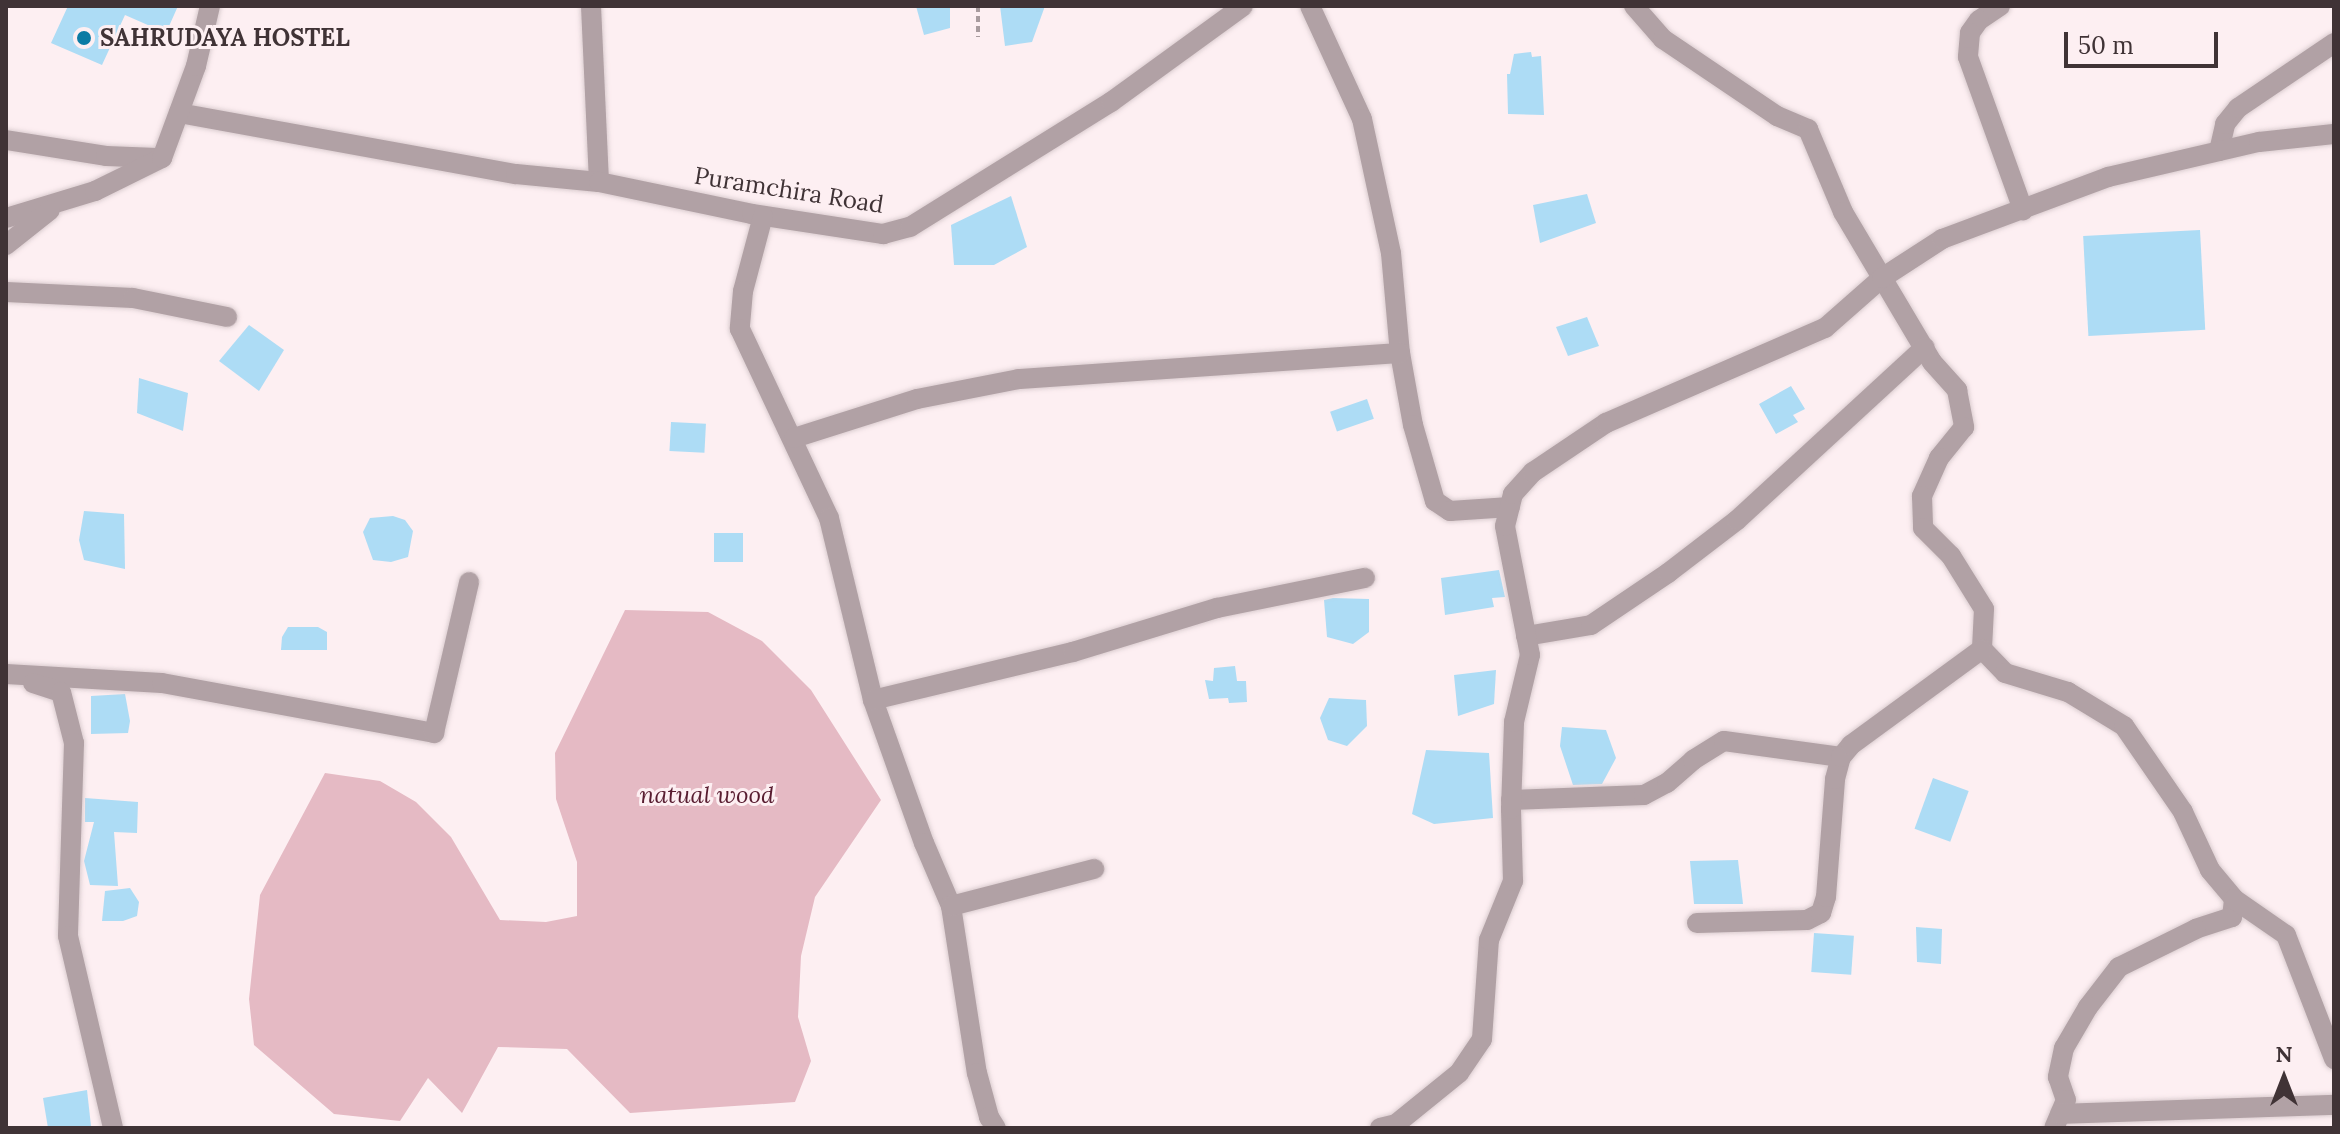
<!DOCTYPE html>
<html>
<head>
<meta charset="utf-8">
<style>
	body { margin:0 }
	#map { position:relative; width:2340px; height:1134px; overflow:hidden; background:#fdeff2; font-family:Lora,serif }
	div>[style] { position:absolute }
	.green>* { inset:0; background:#e5bac4 }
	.building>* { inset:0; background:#addcf5; transform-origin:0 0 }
	.path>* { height:4px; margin-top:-2px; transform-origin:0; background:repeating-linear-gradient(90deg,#a89b9e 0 6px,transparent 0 10px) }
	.roads { filter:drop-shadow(0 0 2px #dbcdd0) drop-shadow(0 0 2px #dbcdd0) }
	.minor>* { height:20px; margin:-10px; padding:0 10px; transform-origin:10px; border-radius:10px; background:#b1a1a5 }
	.dots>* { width:22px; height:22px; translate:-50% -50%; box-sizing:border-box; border:4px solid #fdeff2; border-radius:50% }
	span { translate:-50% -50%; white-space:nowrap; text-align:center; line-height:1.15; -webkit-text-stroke:6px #fdeff2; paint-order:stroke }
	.poi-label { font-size:24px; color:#403336; font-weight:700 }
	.left { translate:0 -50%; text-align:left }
	.street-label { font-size:24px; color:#403336 }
	.park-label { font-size:24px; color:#581c30; font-style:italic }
	.frame { position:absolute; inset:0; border:8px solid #403336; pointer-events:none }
	.north { position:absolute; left:2244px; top:1038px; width:80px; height:80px; -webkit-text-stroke:6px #fdeff2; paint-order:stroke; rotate:0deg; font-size:22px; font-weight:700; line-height:32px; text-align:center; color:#403336 }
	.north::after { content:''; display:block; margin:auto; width:28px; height:36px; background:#403336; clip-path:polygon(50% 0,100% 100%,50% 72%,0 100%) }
	.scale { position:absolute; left:2064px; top:32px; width:154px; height:36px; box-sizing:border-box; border:4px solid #403336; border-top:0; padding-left:10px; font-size:24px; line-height:28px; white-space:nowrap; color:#403336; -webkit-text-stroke:6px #fdeff2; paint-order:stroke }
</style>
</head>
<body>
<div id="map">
	<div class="green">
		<i style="clip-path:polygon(625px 610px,708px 612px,762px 641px,811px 690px,881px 800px,815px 897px,801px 956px,798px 1017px,811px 1061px,795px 1102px,630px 1113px,567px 1049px,498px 1047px,462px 1113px,428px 1078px,400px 1121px,334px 1114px,254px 1045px,249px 999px,260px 895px,325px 773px,380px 781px,416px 802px,451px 837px,500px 920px,546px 922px,577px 916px,577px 862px,556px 799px,555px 753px)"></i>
	</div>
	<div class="building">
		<i style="clip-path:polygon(68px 6px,178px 6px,166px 33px,125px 15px,102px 65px,51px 43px)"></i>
		<i style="clip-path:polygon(916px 6px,950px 6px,950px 28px,924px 35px)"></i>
		<i style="clip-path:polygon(1000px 6px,1045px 6px,1032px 42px,1005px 46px)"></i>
		<i style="clip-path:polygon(1531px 52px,1532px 57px,1541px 56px,1544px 115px,1508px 114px,1507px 74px,1510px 74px,1514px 54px)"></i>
		<i style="clip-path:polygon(1587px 194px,1596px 223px,1540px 243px,1533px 205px)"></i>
		<i style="clip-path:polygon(1011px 196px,1027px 247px,994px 265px,954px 265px,951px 225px)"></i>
		<i style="left:2200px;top:230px;width:100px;height:117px;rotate:87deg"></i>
		<i style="clip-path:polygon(1587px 317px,1599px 346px,1568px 356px,1556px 327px)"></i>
		<i style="clip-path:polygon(249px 325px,284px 350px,259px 391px,219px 361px)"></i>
		<i style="clip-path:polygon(139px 378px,188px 393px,183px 431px,137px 413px)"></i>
		<i style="clip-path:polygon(1791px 386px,1805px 409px,1793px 415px,1798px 422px,1776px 434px,1759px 404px)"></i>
		<i style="left:1367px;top:399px;width:21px;height:39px;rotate:71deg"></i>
		<i style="left:671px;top:422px;width:35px;height:29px;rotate:3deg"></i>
		<i style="clip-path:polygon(84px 511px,124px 514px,125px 569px,84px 560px,79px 540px)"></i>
		<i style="clip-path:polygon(393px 516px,405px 520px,413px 531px,408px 557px,391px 562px,373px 560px,363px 532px,370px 518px)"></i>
		<i style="left:743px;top:533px;width:29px;height:29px;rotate:90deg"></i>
		<i style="clip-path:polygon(1499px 570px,1505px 597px,1492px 598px,1494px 607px,1445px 615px,1441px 578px)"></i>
		<i style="clip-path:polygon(1333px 598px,1369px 599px,1369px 632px,1353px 644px,1327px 637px,1324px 600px)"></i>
		<i style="clip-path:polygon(288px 627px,318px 627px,327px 632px,327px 650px,281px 650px,282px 637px)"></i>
		<i style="clip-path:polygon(1235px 666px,1237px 681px,1246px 681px,1247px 702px,1229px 703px,1228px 698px,1209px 699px,1205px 680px,1213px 681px,1214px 668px)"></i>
		<i style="clip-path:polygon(1496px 670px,1494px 704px,1458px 716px,1454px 675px)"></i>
		<i style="clip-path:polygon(125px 694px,130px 721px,128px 733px,91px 734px,91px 696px)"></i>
		<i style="clip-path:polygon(1329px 698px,1366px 700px,1367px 726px,1347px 746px,1328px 740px,1320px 718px)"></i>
		<i style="clip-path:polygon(1562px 727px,1606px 730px,1616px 758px,1602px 784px,1573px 785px,1560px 746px)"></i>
		<i style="clip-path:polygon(1426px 750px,1489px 753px,1493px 818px,1434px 824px,1412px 814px)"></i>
		<i style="left:1933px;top:778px;width:38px;height:54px;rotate:20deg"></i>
		<i style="clip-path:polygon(85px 798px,138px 802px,137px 833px,114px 832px,118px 886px,90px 885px,84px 861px,94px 822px,85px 822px)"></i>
		<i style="clip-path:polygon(1738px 860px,1743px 904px,1694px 904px,1690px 861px)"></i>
		<i style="clip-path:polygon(130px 888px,139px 902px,137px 916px,123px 921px,102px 921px,105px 891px)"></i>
		<i style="clip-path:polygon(1916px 927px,1942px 929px,1941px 964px,1917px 962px)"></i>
		<i style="left:1814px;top:933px;width:40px;height:39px;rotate:4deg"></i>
		<i style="clip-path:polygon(87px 1090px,91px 1126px,48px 1128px,43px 1098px)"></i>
	</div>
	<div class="path">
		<i style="left:978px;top:6px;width:31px;rotate:90deg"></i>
	</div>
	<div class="roads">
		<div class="minor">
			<i style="left:591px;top:6px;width:176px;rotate:87.4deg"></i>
			<i style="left:1310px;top:6px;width:124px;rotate:65.3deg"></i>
			<i style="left:1362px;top:119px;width:137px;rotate:77.8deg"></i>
			<i style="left:1391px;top:253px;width:100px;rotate:84.9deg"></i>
			<i style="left:1400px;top:353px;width:73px;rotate:79.8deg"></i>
			<i style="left:1413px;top:425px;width:79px;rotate:73.9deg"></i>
			<i style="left:1435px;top:501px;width:18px;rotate:34deg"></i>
			<i style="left:1450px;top:511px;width:60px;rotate:-3.8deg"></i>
			<i style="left:1634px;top:6px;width:44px;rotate:48.7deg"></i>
			<i style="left:1663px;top:39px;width:138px;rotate:34deg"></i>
			<i style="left:1777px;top:116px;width:34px;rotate:23deg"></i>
			<i style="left:1808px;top:129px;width:90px;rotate:67.1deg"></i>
			<i style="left:1843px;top:212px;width:174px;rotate:59.3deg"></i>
			<i style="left:1932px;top:362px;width:38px;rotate:48deg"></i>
			<i style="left:1957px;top:390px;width:38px;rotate:79deg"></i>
			<i style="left:1964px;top:427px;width:40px;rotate:129deg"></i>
			<i style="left:1939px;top:458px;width:42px;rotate:114.1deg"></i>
			<i style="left:1922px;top:496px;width:32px;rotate:88deg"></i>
			<i style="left:1923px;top:528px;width:40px;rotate:45deg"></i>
			<i style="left:1951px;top:556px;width:62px;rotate:58.1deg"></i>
			<i style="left:1984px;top:609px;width:40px;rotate:92.9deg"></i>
			<i style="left:1982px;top:649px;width:33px;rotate:46deg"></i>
			<i style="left:2005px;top:673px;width:66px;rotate:16.8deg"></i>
			<i style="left:2068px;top:692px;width:66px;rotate:31.3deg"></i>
			<i style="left:2124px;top:726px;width:104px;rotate:55.5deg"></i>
			<i style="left:2183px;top:812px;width:64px;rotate:65deg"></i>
			<i style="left:2210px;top:870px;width:38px;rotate:50deg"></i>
			<i style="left:2234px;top:899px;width:18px;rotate:96deg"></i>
			<i style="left:2232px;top:917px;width:38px;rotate:162deg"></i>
			<i style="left:2196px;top:929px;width:86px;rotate:153.7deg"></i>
			<i style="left:2119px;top:967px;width:51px;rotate:127.8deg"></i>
			<i style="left:2088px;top:1007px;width:48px;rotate:120.3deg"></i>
			<i style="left:2064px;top:1048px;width:30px;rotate:102deg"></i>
			<i style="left:2058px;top:1077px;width:24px;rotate:71deg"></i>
			<i style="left:2066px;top:1100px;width:30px;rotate:113deg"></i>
			<i style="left:2000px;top:6px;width:25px;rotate:146deg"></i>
			<i style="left:1979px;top:20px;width:16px;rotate:125deg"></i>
			<i style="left:1970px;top:33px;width:24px;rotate:95deg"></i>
			<i style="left:1968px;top:57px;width:163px;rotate:70.2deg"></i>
			<i style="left:179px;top:113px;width:342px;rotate:10.3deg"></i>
			<i style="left:516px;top:174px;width:83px;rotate:5.5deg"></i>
			<i style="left:599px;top:182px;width:156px;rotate:11.8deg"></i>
			<i style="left:752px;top:214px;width:133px;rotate:8.7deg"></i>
			<i style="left:883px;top:234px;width:28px;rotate:-15deg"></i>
			<i style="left:910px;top:227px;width:237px;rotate:-31.9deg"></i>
			<i style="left:1111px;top:102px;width:163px;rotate:-36deg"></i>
			<i style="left:6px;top:140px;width:101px;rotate:9.1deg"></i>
			<i style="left:106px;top:156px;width:51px;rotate:2.2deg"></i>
			<i style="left:2219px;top:151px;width:28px;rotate:-77deg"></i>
			<i style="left:2225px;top:124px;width:21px;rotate:-51deg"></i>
			<i style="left:2238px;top:108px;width:116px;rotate:-34.1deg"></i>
			<i style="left:763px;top:216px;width:78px;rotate:104.9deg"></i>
			<i style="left:743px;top:291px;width:38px;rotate:95deg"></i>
			<i style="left:740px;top:329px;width:209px;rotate:64.8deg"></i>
			<i style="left:829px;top:518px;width:187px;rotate:76.4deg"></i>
			<i style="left:873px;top:700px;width:152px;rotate:70.4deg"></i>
			<i style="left:924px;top:843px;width:69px;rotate:66.8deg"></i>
			<i style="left:951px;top:906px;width:169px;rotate:81.2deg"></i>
			<i style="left:977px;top:1073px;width:46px;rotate:74.7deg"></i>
			<i style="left:989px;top:1117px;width:13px;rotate:58deg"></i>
			<i style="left:6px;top:218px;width:93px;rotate:-16.9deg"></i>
			<i style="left:95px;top:191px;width:75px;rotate:-26.2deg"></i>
			<i style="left:162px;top:158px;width:98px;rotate:-69.7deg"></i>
			<i style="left:196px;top:66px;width:62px;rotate:-76.9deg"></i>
			<i style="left:6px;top:245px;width:56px;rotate:-38.5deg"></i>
			<i style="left:6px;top:292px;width:127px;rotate:2.7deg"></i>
			<i style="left:133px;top:298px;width:96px;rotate:11.4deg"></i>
			<i style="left:794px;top:438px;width:129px;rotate:-17.6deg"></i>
			<i style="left:917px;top:399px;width:104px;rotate:-11.1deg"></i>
			<i style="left:1019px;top:379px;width:382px;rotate:-3.9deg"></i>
			<i style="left:1526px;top:636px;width:66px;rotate:-9.6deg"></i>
			<i style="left:1591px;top:625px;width:93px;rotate:-34deg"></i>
			<i style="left:1668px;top:573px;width:87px;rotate:-37.5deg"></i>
			<i style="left:1737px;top:520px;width:255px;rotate:-42.6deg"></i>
			<i style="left:6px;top:674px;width:156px;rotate:3.3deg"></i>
			<i style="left:162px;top:683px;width:277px;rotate:10.4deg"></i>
			<i style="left:434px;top:733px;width:155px;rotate:-76.9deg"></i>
			<i style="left:33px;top:683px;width:29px;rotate:18deg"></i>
			<i style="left:61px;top:692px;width:53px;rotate:75.7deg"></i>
			<i style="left:74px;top:743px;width:193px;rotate:91.8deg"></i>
			<i style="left:68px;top:936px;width:197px;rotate:76.8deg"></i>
			<i style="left:873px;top:700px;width:206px;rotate:-13.5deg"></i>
			<i style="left:1073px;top:652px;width:151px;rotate:-17deg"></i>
			<i style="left:1217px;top:608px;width:151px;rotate:-11.5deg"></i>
			<i style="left:1511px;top:800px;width:133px;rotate:-2.2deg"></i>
			<i style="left:1644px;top:795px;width:26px;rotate:-28deg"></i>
			<i style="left:1667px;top:783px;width:35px;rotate:-41deg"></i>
			<i style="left:1693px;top:760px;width:36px;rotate:-32deg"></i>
			<i style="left:1724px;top:741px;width:118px;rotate:7.8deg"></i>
			<i style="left:2234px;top:899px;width:63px;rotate:34.7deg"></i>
			<i style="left:2286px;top:935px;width:133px;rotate:68.8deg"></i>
			<i style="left:951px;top:906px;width:148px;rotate:-14.5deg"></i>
			<i style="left:1697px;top:923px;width:110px;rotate:-1.6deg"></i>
			<i style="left:1807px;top:920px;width:16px;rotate:-27deg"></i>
			<i style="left:1821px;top:913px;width:17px;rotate:-73deg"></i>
			<i style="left:1826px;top:897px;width:118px;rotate:-85.6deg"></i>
			<i style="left:1835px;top:779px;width:23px;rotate:-75deg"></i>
			<i style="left:1841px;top:757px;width:16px;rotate:-50deg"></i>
			<i style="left:1851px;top:745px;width:162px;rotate:-36.2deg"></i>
			<i style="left:2060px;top:1114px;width:274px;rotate:-1.9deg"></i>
			<i style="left:1380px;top:1128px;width:16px;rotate:-14deg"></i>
			<i style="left:1396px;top:1124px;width:81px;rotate:-39deg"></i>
			<i style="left:1459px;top:1073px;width:41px;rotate:-55.9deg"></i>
			<i style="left:1482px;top:1039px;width:99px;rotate:-86deg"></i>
			<i style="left:1489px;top:940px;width:64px;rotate:-67.9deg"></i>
			<i style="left:1513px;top:881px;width:72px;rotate:-91.6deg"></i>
			<i style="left:1511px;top:809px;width:87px;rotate:-88deg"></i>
			<i style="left:1514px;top:722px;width:69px;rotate:-76.6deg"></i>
			<i style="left:1530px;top:655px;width:131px;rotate:-101deg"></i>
			<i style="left:1505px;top:526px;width:33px;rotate:-76deg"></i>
			<i style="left:1513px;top:494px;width:30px;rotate:-48deg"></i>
			<i style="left:1533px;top:472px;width:88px;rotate:-33.9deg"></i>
			<i style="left:1606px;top:423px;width:239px;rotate:-23.5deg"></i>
			<i style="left:1825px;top:328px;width:76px;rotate:-41.3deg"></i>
			<i style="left:1882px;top:278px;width:72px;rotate:-33deg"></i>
			<i style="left:1942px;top:239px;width:177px;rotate:-20.5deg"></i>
			<i style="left:2108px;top:177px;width:155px;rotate:-13.1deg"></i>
			<i style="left:2259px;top:142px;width:75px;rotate:-6.1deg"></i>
		</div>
	</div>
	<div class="dots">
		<i style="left:84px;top:38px;background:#0b7ba4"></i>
	</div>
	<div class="poi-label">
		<span class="left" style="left:100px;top:38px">SAHRUDAYA HOSTEL</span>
	</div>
	<div class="street-label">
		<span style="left:789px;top:190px;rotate:9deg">Puramchira Road</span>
	</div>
	<div class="park-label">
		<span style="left:707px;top:795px">natual wood</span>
	</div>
	<div class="frame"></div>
	<div class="north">N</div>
	<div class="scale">50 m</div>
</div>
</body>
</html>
